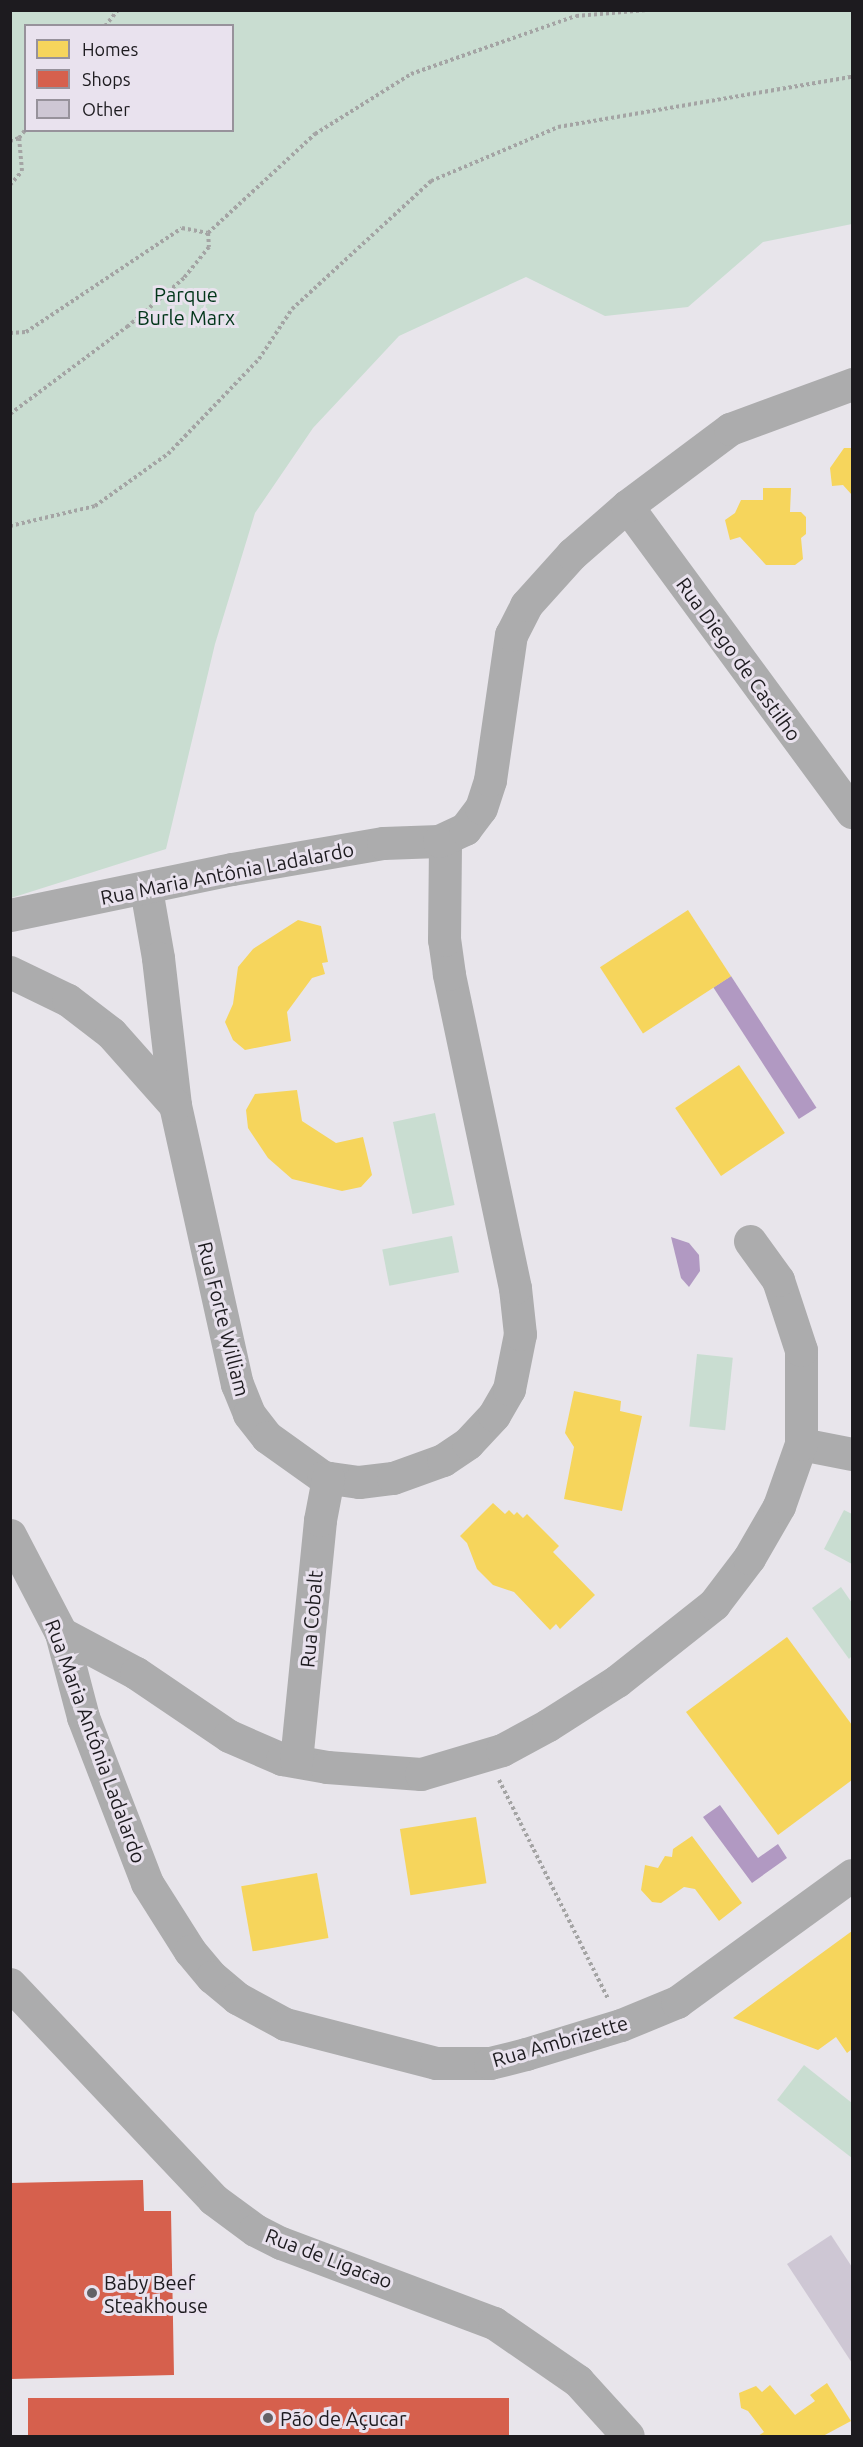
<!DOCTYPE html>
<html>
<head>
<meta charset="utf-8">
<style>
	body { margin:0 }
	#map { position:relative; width:863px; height:2447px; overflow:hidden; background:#e8e5eb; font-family:Ubuntu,sans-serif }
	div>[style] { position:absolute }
	.green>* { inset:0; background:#c9ddd1; transform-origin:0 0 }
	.water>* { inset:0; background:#b199c2; transform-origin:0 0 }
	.homes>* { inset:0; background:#f6d55c; transform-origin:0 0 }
	.shops>* { inset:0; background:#d6604d; transform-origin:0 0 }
	.building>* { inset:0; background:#cec7d4 }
	.path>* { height:4px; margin-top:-2px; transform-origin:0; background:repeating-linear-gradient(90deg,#a4a4a4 0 3px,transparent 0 6px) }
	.minor>* { height:33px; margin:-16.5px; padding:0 16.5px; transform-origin:16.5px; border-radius:16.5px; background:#acacad }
	.dots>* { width:16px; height:16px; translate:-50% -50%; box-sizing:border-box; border:3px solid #e9e2ee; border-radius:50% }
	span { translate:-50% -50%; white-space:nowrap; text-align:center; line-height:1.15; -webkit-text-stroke:6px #e9e2ee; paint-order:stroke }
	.park-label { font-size:20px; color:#02361a }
	.street-label { font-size:20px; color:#1d1b1f }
	.poi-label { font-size:20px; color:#1d1b1f }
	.left { translate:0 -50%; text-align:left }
	.frame { position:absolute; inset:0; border:12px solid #1d1b1f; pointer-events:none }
	.legend { position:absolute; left:24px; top:24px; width:210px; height:108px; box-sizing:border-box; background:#e9e2ee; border:2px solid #97929b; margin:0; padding:8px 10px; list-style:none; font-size:18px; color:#1d1b1f }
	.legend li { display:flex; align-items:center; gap:12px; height:30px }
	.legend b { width:30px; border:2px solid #97929b }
</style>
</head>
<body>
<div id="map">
	<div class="green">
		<i style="clip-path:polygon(evenodd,11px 11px,852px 11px,852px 224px,763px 242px,688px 307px,605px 316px,526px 277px,399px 336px,313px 428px,255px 513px,215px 644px,166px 849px,11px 898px,11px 11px,26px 26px,232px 26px,232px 130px,26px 130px,26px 26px)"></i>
		<i style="left:435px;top:1113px;width:94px;height:43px;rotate:78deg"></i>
		<i style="left:452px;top:1236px;width:37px;height:71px;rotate:79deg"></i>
		<i style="left:697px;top:1354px;width:36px;height:73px;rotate:6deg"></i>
		<i style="clip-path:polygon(844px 1510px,852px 1514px,852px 1564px,824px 1549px)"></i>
		<i style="clip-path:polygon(841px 1587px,852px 1603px,852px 1656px,849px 1659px,812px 1608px)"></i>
		<i style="clip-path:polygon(804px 2065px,852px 2103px,852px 2158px,777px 2100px)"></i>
	</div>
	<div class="water">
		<i style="left:731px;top:976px;width:157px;height:21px;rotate:57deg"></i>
		<i style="clip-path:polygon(671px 1237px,689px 1243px,699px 1255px,700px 1271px,689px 1287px,681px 1278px)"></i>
		<i style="clip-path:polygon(720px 1805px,758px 1858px,778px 1844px,787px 1858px,752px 1883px,703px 1817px)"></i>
	</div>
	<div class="homes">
		<i style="clip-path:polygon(844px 448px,852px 448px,852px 495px,843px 485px,832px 486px,830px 468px)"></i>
		<i style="clip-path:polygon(763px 488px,791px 488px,790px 512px,801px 512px,806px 517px,806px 534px,801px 538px,803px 559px,795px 565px,766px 565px,740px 537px,730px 540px,725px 520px,735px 513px,741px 500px,763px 500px)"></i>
		<i style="left:688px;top:910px;width:79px;height:105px;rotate:57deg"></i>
		<i style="clip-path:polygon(298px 920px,321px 926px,328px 962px,322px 963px,325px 974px,312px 978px,287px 1012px,291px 1041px,245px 1050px,233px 1040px,225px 1022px,233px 1004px,238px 967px,253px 949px)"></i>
		<i style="left:739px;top:1065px;width:82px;height:77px;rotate:56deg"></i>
		<i style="clip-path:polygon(297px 1090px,302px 1121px,336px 1143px,363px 1137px,372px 1175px,361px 1187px,342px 1191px,292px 1179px,268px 1158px,248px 1128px,246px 1110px,255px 1094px)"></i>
		<i style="clip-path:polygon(574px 1391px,621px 1401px,620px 1411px,642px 1416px,622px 1511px,564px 1499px,574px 1447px,565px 1433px)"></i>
		<i style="clip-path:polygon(493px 1503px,505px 1514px,509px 1510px,514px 1515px,517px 1512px,523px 1518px,527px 1514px,559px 1546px,553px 1552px,595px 1595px,560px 1629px,556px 1624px,550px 1630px,514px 1592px,493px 1585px,477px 1569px,467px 1543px,460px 1536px)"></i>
		<i style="clip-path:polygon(787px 1637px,852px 1725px,852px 1780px,778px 1835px,686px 1712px)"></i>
		<i style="left:476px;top:1817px;width:67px;height:77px;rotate:81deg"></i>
		<i style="clip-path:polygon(692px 1836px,742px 1903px,719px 1921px,695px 1889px,684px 1887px,661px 1903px,652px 1902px,641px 1890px,645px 1865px,658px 1868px,665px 1856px,672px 1857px,673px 1849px)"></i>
		<i style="left:317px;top:1873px;width:66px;height:77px;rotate:80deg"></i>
		<i style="clip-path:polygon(852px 1931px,852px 2049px,847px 2053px,836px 2037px,818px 2050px,733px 2018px)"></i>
		<i style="clip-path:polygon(827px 2383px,851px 2421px,823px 2436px,758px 2436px,764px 2432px,748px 2411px,741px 2408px,739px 2393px,756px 2386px,762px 2392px,770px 2385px,795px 2415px,815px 2401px,810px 2395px)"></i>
	</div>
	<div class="shops">
		<i style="clip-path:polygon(143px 2180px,144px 2211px,171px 2211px,174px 2375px,10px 2379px,10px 2183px)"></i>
		<i style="left:28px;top:2398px;width:481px;height:38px"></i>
	</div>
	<div class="building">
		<i style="clip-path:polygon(831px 2235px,852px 2267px,852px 2363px,787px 2264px)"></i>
	</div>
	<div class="path">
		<i style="left:105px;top:26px;width:21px;rotate:-51deg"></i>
		<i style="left:10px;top:141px;width:9px;rotate:-18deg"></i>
		<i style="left:19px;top:138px;width:11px;rotate:-52deg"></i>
		<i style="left:10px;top:185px;width:18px;rotate:-49deg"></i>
		<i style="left:22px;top:171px;width:33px;rotate:-95deg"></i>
		<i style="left:208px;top:233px;width:146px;rotate:-42.8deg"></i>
		<i style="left:315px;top:134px;width:113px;rotate:-32deg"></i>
		<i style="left:411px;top:74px;width:175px;rotate:-19.4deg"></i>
		<i style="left:576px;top:16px;width:71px;rotate:-4.8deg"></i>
		<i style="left:10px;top:333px;width:16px;rotate:-4deg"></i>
		<i style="left:26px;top:332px;width:187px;rotate:-33.7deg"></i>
		<i style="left:182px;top:228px;width:26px;rotate:11deg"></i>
		<i style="left:208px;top:233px;width:14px;rotate:86deg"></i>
		<i style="left:209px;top:247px;width:40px;rotate:129deg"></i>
		<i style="left:184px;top:278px;width:74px;rotate:139.4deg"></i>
		<i style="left:128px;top:326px;width:147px;rotate:143.3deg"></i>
		<i style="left:10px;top:526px;width:87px;rotate:-13.2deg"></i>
		<i style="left:95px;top:506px;width:90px;rotate:-35.5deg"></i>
		<i style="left:168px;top:454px;width:132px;rotate:-46.2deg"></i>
		<i style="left:259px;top:359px;width:60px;rotate:-56.6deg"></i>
		<i style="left:292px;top:309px;width:189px;rotate:-42.6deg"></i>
		<i style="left:431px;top:181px;width:138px;rotate:-23deg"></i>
		<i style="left:558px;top:127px;width:298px;rotate:-9.7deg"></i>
		<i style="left:499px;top:1780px;width:245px;rotate:63.5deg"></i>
	</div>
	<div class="minor">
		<i style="left:627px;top:506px;width:380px;rotate:53.7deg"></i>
		<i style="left:146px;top:889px;width:70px;rotate:80.1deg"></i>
		<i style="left:158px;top:958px;width:148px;rotate:83.4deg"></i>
		<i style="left:175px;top:1105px;width:286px;rotate:77.5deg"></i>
		<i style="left:237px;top:1384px;width:32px;rotate:68deg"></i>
		<i style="left:249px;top:1414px;width:29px;rotate:52deg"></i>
		<i style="left:267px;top:1437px;width:69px;rotate:35.5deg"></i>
		<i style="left:323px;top:1477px;width:36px;rotate:8deg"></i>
		<i style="left:359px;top:1482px;width:34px;rotate:-7deg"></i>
		<i style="left:393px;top:1478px;width:53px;rotate:-19.8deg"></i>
		<i style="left:443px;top:1460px;width:30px;rotate:-34deg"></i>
		<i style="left:468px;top:1443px;width:38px;rotate:-47deg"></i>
		<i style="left:494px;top:1415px;width:30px;rotate:-60deg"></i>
		<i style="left:509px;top:1389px;width:56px;rotate:-78.7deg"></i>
		<i style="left:520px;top:1334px;width:46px;rotate:-96.2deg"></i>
		<i style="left:515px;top:1288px;width:321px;rotate:-101.9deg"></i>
		<i style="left:449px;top:974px;width:34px;rotate:-98deg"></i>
		<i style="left:444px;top:940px;width:101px;rotate:-89.4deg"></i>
		<i style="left:10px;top:915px;width:227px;rotate:-11.7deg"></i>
		<i style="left:232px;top:869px;width:153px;rotate:-9.8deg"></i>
		<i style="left:383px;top:843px;width:56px;rotate:-2deg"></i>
		<i style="left:439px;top:841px;width:29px;rotate:-25deg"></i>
		<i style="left:465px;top:829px;width:26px;rotate:-53deg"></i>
		<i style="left:481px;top:808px;width:29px;rotate:-72deg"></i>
		<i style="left:490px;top:780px;width:147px;rotate:-81.8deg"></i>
		<i style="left:511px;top:635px;width:34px;rotate:-63deg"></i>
		<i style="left:526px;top:605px;width:69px;rotate:-48deg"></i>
		<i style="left:572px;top:554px;width:73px;rotate:-41.1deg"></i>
		<i style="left:627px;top:506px;width:129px;rotate:-36.8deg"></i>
		<i style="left:730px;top:429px;width:130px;rotate:-20.2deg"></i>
		<i style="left:10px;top:972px;width:64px;rotate:25.8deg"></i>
		<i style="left:68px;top:1000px;width:54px;rotate:37.5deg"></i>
		<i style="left:111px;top:1033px;width:96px;rotate:48.4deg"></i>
		<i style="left:801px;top:1444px;width:52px;rotate:11.1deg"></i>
		<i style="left:10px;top:1535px;width:110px;rotate:62.5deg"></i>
		<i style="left:61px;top:1633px;width:87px;rotate:75.3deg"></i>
		<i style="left:83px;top:1717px;width:178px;rotate:68.9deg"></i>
		<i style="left:147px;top:1883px;width:80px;rotate:57.7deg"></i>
		<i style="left:190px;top:1951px;width:34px;rotate:50deg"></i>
		<i style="left:212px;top:1977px;width:33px;rotate:40deg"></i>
		<i style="left:237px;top:1998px;width:55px;rotate:28.4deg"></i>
		<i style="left:285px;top:2024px;width:156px;rotate:14.5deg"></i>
		<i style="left:436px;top:2063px;width:54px"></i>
		<i style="left:490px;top:2063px;width:37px;rotate:-14deg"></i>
		<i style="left:526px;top:2054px;width:99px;rotate:-17deg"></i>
		<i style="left:621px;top:2025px;width:61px;rotate:-22.3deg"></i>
		<i style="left:677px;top:2002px;width:216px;rotate:-36deg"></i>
		<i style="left:61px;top:1633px;width:85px;rotate:28.1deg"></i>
		<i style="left:136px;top:1673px;width:112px;rotate:34.1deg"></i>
		<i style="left:229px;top:1736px;width:58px;rotate:23.5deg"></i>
		<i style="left:282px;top:1759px;width:46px;rotate:10.1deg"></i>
		<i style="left:327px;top:1767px;width:94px;rotate:4.3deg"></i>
		<i style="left:421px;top:1774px;width:84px;rotate:-16.5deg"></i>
		<i style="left:502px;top:1750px;width:52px;rotate:-28.5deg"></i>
		<i style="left:548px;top:1725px;width:82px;rotate:-32.5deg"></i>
		<i style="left:617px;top:1681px;width:124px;rotate:-38.4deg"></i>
		<i style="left:714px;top:1604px;width:58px;rotate:-52.7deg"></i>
		<i style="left:749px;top:1558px;width:60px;rotate:-60deg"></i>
		<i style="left:779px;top:1506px;width:66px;rotate:-70.5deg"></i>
		<i style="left:801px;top:1444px;width:94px;rotate:-90deg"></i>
		<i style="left:801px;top:1350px;width:74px;rotate:-108.2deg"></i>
		<i style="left:778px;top:1280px;width:48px;rotate:-125.7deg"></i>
		<i style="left:296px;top:1761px;width:242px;rotate:-84.3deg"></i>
		<i style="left:320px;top:1520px;width:43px;rotate:-79.2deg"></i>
		<i style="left:10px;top:1984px;width:296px;rotate:46.6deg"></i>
		<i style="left:213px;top:2199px;width:52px;rotate:36.4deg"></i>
		<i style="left:255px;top:2230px;width:29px;rotate:27deg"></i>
		<i style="left:281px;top:2243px;width:228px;rotate:20.6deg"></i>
		<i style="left:494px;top:2323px;width:102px;rotate:34.6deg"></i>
		<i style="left:578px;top:2381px;width:74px;rotate:47.7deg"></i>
	</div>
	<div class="dots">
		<i style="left:92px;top:2293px;background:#646266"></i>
		<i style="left:268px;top:2418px;background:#646266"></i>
	</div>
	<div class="park-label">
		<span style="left:186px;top:306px">Parque<br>Burle Marx</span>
	</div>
	<div class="street-label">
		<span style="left:739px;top:659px;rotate:54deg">Rua Diego de Castilho</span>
		<span style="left:227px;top:873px;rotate:-11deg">Rua Maria Antônia Ladalardo</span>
		<span style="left:224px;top:1319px;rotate:76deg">Rua Forte William</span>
		<span style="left:311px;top:1619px;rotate:-85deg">Rua Cobalt</span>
		<span style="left:96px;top:1741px;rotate:70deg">Rua Maria Antônia Ladalardo</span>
		<span style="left:560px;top:2041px;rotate:-16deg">Rua Ambrizette</span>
		<span style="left:329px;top:2258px;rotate:21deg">Rua de Ligacao</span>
	</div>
	<div class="poi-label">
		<span class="left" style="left:104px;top:2294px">Baby Beef<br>Steakhouse</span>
		<span class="left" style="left:280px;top:2418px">Pão de Açucar</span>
	</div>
	<div class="frame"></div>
	<ul class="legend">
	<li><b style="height:16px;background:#f6d55c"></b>Homes</li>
	<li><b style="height:16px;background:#d6604d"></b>Shops</li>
	<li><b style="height:16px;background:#cec7d4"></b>Other</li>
	</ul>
</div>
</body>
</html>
